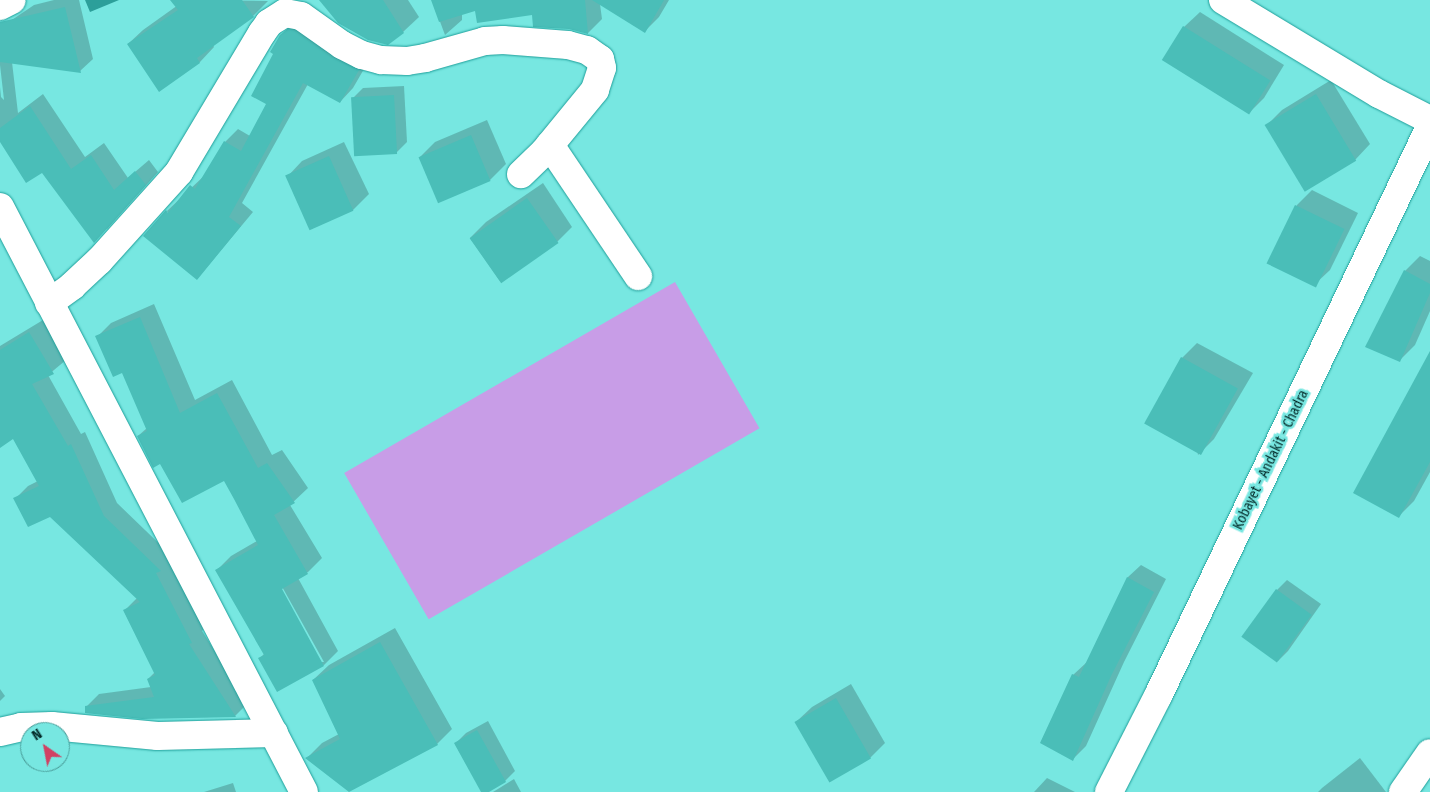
<!DOCTYPE html>
<html>
<head>
<meta charset="utf-8">
<style>
	body { margin:0 }
	#map { position:relative; width:1430px; height:792px; overflow:hidden; background:#77e7e1; font-family:"Fira Sans Condensed",sans-serif }
	div>[style] { position:absolute }
	.green>* { inset:0; background:#c89de7; transform-origin:0 0 }
	.water>* { inset:0; background:#2c9f9a }
	.shadow>* { inset:0; background:#0003 }
	.building>* { inset:0; background:#4abeb8; transform-origin:0 0 }
	.roads { filter:drop-shadow(0 0 1px #1f9f9a) drop-shadow(0 0 1px #1f9f9a) }
	.minor>* { height:28px; margin:-14px; padding:0 14px; transform-origin:14px; border-radius:14px; background:#fff }
	.secondary>* { height:28px; margin:-14px; padding:0 14px; transform-origin:14px; border-radius:14px; background:#fff }
	span { translate:-50% -50%; white-space:nowrap; text-align:center; line-height:1.15; -webkit-text-stroke:5px #77e7e1; paint-order:stroke }
	.street-label { font-size:14px; color:#022827 }
	.north { position:absolute; left:20px; top:722px; width:50px; height:50px; box-sizing:border-box; background:#77e7e1; border:1px solid #489b97; border-radius:50%; rotate:327deg; font-size:14px; font-weight:700; line-height:20px; text-align:center; color:#022827 }
	.north::after { content:''; display:block; margin:auto; width:18px; height:22px; background:#d14163; clip-path:polygon(50% 0,100% 100%,50% 72%,0 100%) }
</style>
</head>
<body>
<div id="map">
	<div class="green">
		<i style="left:675px;top:282px;width:169px;height:382px;rotate:60deg"></i>
	</div>
	<div class="water">
		<i style="clip-path:polygon(85px 0,119px 0,90px 12px)"></i>
	</div>
	<div class="shadow">
		<i style="clip-path:polygon(54px 0,79px 0,93px 59px,80px 71px,12px 62px,18px 113px,43px 94px,85px 157px,104px 143px,128px 178px,149px 160px,158px 172px,107px 229px,42px 171px,0 140px,0 87px,1px 97px,4px 100px,0 65px,0 28px,34px 5px)"></i>
		<i style="clip-path:polygon(185px 0,268px 1px,253px 16px,213px 45px,214px 47px,200px 62px,160px 90px,128px 44px,143px 30px)"></i>
		<i style="clip-path:polygon(332px 0,408px 0,419px 17px,403px 32px,368px 39px,338px 22px)"></i>
		<i style="clip-path:polygon(432px 0,669px 0,659px 17px,645px 31px,600px 4px,602px 19px,588px 33px,533px 14px,476px 9px,462px 13px,462px 20px,445px 35px)"></i>
		<i style="clip-path:polygon(1200px 12px,1284px 65px,1264px 98px,1249px 113px,1184px 27px)"></i>
		<i style="clip-path:polygon(295px 21px,371px 57px,353px 88px,340px 102px,308px 84px,242px 203px,253px 212px,197px 279px,167px 211px,206px 174px,225px 142px,238px 129px,250px 136px,268px 103px,275px 53px,281px 35px)"></i>
		<i style="clip-path:polygon(1331px 80px,1370px 144px,1355px 160px,1267px 125px,1282px 110px)"></i>
		<i style="clip-path:polygon(404px 86px,407px 142px,397px 152px,353px 98px,363px 88px)"></i>
		<i style="clip-path:polygon(487px 120px,506px 164px,490px 180px,419px 158px,435px 142px)"></i>
		<i style="clip-path:polygon(344px 142px,369px 194px,353px 210px,311px 229px,287px 177px,302px 161px)"></i>
		<i style="clip-path:polygon(543px 183px,572px 227px,557px 242px,500px 281px,470px 238px,486px 222px)"></i>
		<i style="clip-path:polygon(1312px 190px,1358px 213px,1330px 270px,1314px 285px,1268px 263px,1297px 205px)"></i>
		<i style="clip-path:polygon(1420px 256px,1430px 261px,1430px 311px,1415px 345px,1400px 360px,1405px 271px)"></i>
		<i style="clip-path:polygon(evenodd,154px 304px,195px 400px,232px 380px,272px 455px,282px 450px,308px 488px,290px 505px,322px 558px,308px 572px,298px 578px,338px 651px,324px 665px,260px 658px,265px 653px,217px 570px,231px 556px,257px 541px,224px 479px,161px 462px,138px 436px,147px 428px,123px 371px,97px 337px,111px 323px,154px 304px,280px 583px,324px 662px,321px 662px,278px 584px,280px 583px)"></i>
		<i style="clip-path:polygon(43px 320px,66px 360px,48px 375px,81px 434px,85px 432px,117px 503px,173px 557px,204px 629px,202px 631px,248px 703px,235px 716px,142px 718px,86px 707px,99px 694px,151px 687px,148px 679px,155px 672px,124px 611px,137px 598px,51px 515px,15px 499px,28px 486px,38px 481px,13px 438px,0 446px,0 346px)"></i>
		<i style="clip-path:polygon(1197px 343px,1253px 373px,1214px 439px,1198px 455px,1182px 358px)"></i>
		<i style="clip-path:polygon(1430px 363px,1430px 472px,1414px 501px,1399px 516px)"></i>
		<i style="clip-path:polygon(1141px 565px,1166px 579px,1124px 662px,1086px 746px,1073px 759px,1041px 742px,1073px 675px,1087px 662px,1128px 577px)"></i>
		<i style="clip-path:polygon(1287px 580px,1321px 604px,1288px 651px,1278px 661px,1277px 590px)"></i>
		<i style="clip-path:polygon(395px 628px,452px 729px,437px 744px,307px 758px,322px 743px,339px 734px,313px 680px,329px 665px)"></i>
		<i style="clip-path:polygon(851px 684px,885px 743px,870px 758px,796px 722px,812px 707px)"></i>
		<i style="clip-path:polygon(0 689px,5px 696px,0 701px)"></i>
		<i style="clip-path:polygon(488px 721px,515px 771px,505px 781px,482px 792px,455px 744px,466px 733px)"></i>
		<i style="clip-path:polygon(1360px 758px,1386px 792px,1318px 792px,1322px 788px)"></i>
		<i style="clip-path:polygon(1047px 778px,1075px 792px,1034px 792px)"></i>
		<i style="clip-path:polygon(514px 779px,521px 792px,493px 792px)"></i>
		<i style="clip-path:polygon(233px 783px,236px 792px,204px 792px)"></i>
	</div>
	<div class="building">
		<i style="clip-path:polygon(170px 0,242px 0,254px 17px,197px 58px,200px 63px,159px 92px,127px 44px,178px 10px)"></i>
		<i style="clip-path:polygon(319px 0,383px 0,404px 33px,388px 45px,368px 40px,338px 23px)"></i>
		<i style="clip-path:polygon(431px 0,585px 0,588px 34px,569px 29px,533px 27px,532px 15px,477px 23px,475px 11px,439px 22px)"></i>
		<i style="clip-path:polygon(592px 0,664px 0,645px 33px)"></i>
		<i style="clip-path:polygon(65px 7px,81px 73px,0 62px,0 22px)"></i>
		<i style="left:1183px;top:26px;width:103px;height:40px;rotate:32deg"></i>
		<i style="clip-path:polygon(288px 29px,295px 31px,333px 58px,359px 70px,340px 103px,303px 83px,229px 217px,241px 226px,197px 280px,143px 236px,166px 210px,168px 213px,190px 185px,195px 189px,224px 141px,241px 151px,266px 104px,251px 96px,273px 54px,270px 52px,280px 35px)"></i>
		<i style="left:1316px;top:94px;width:78px;height:60px;rotate:59deg"></i>
		<i style="left:394px;top:95px;width:59px;height:43px;rotate:87deg"></i>
		<i style="clip-path:polygon(30px 106px,71px 169px,91px 155px,114px 190px,135px 171px,146px 185px,94px 243px,42px 173px,26px 183px,0 142px,0 128px)"></i>
		<i style="left:471px;top:135px;width:50px;height:57px;rotate:67deg"></i>
		<i style="left:329px;top:156px;width:60px;height:48px;rotate:66deg"></i>
		<i style="left:527px;top:198px;width:55px;height:70px;rotate:55deg"></i>
		<i style="left:1295px;top:205px;width:55px;height:65px;rotate:26deg"></i>
		<i style="clip-path:polygon(1404px 270px,1430px 284px,1430px 293px,1400px 362px,1365px 347px)"></i>
		<i style="clip-path:polygon(140px 317px,180px 413px,217px 393px,258px 468px,267px 463px,295px 503px,274px 515px,308px 574px,282px 589px,324px 666px,277px 692px,258px 658px,264px 655px,215px 570px,258px 545px,234px 499px,224px 481px,182px 503px,160px 464px,153px 468px,137px 436px,147px 431px,122px 373px,113px 377px,95px 336px)"></i>
		<i style="clip-path:polygon(29px 332px,54px 374px,32px 384px,68px 446px,71px 444px,104px 516px,161px 571px,156px 573px,192px 643px,189px 644px,236px 717px,142px 719px,85px 713px,85px 706px,154px 697px,147px 679px,155px 675px,123px 610px,140px 602px,50px 517px,28px 527px,13px 498px,39px 486px,13px 439px,0 448px,0 350px)"></i>
		<i style="clip-path:polygon(1430px 351px,1430px 462px,1399px 518px,1353px 493px)"></i>
		<i style="left:1181px;top:357px;width:65px;height:76px;rotate:29deg"></i>
		<i style="clip-path:polygon(1127px 577px,1154px 592px,1111px 676px,1073px 761px,1040px 743px,1072px 674px,1079px 677px)"></i>
		<i style="left:1276px;top:589px;width:44px;height:59px;rotate:36deg"></i>
		<i style="clip-path:polygon(380px 642px,438px 745px,349px 792px,305px 758px,340px 739px,312px 680px)"></i>
		<i style="left:836px;top:698px;width:70px;height:48px;rotate:60deg"></i>
		<i style="clip-path:polygon(477px 730px,506px 782px,489px 792px,481px 792px,454px 743px)"></i>
	</div>
	<div class="roads">
		<div class="minor">
			<i style="left:1223px;top:0;width:182px;rotate:31.1deg"></i>
			<i style="left:1379px;top:94px;width:57px;rotate:27deg"></i>
			<i style="left:0;top:6px;width:13px;rotate:-27deg"></i>
			<i style="left:550px;top:145px;width:158px;rotate:56.1deg"></i>
			<i style="left:49px;top:303px;width:29px;rotate:-36deg"></i>
			<i style="left:72px;top:286px;width:37px;rotate:-43deg"></i>
			<i style="left:99px;top:261px;width:120px;rotate:-48deg"></i>
			<i style="left:179px;top:172px;width:162px;rotate:-59.2deg"></i>
			<i style="left:262px;top:33px;width:12px;rotate:-55deg"></i>
			<i style="left:269px;top:23px;width:19px;rotate:-32deg"></i>
			<i style="left:285px;top:13px;width:16px;rotate:11deg"></i>
			<i style="left:301px;top:16px;width:50px;rotate:35.3deg"></i>
			<i style="left:342px;top:45px;width:22px;rotate:27deg"></i>
			<i style="left:362px;top:55px;width:20px;rotate:15deg"></i>
			<i style="left:381px;top:60px;width:26px;rotate:2deg"></i>
			<i style="left:407px;top:61px;width:18px;rotate:-9deg"></i>
			<i style="left:425px;top:58px;width:62px;rotate:-15.8deg"></i>
			<i style="left:485px;top:41px;width:18px;rotate:-3deg"></i>
			<i style="left:503px;top:40px;width:65px;rotate:4.4deg"></i>
			<i style="left:568px;top:45px;width:20px;rotate:15deg"></i>
			<i style="left:587px;top:50px;width:16px;rotate:35deg"></i>
			<i style="left:600px;top:59px;width:9px;rotate:77deg"></i>
			<i style="left:602px;top:68px;width:23px;rotate:108deg"></i>
			<i style="left:595px;top:90px;width:80px;rotate:129.4deg"></i>
			<i style="left:544px;top:152px;width:32px;rotate:136deg"></i>
			<i style="left:0;top:732px;width:22px;rotate:-13deg"></i>
			<i style="left:21px;top:727px;width:31px;rotate:-2deg"></i>
			<i style="left:52px;top:726px;width:106px;rotate:5.4deg"></i>
			<i style="left:158px;top:736px;width:116px;rotate:-1.5deg"></i>
			<i style="left:1403px;top:792px;width:47px;rotate:-55.3deg"></i>
		</div>
		<div class="secondary">
			<i style="left:0;top:207px;width:659px;rotate:62.54deg"></i>
			<i style="left:1109px;top:792px;width:108px;rotate:-63deg"></i>
			<i style="left:1158px;top:696px;width:631px;rotate:-64.45deg"></i>
		</div>
	</div>
	<div class="street-label">
		<span style="left:1271px;top:460px;rotate:-64deg">Kobayet - Andakit - Chadra</span>
	</div>
	<div class="north">N</div>
</div>
</body>
</html>
